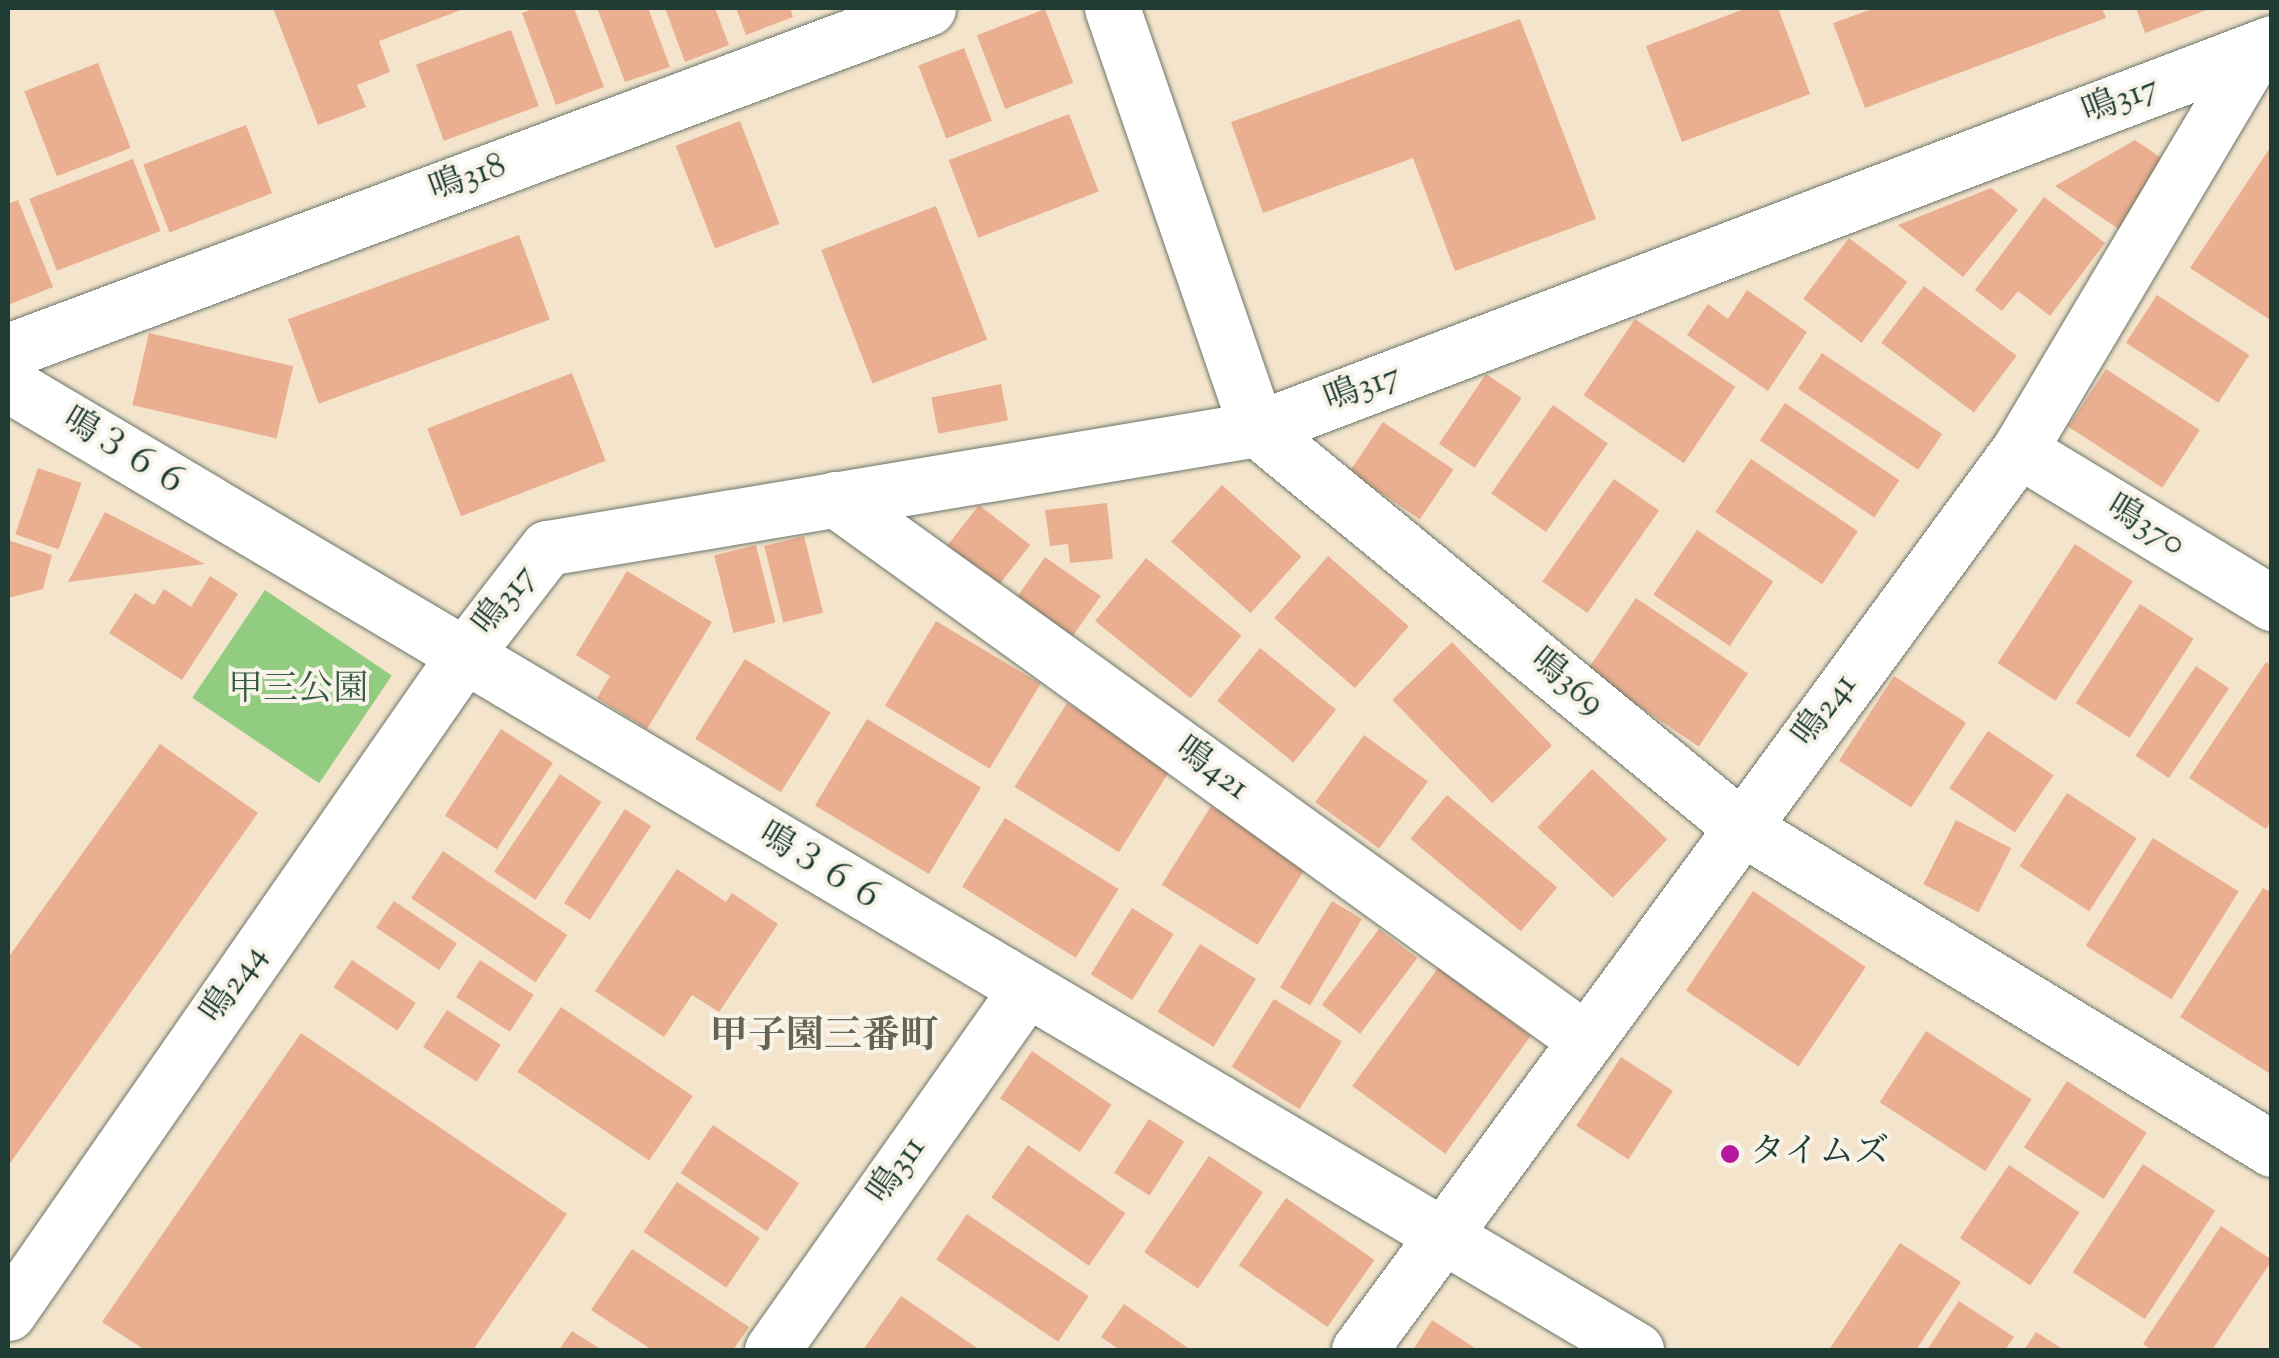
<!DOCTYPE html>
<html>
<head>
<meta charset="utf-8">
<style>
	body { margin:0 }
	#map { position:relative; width:2279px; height:1358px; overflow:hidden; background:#f4e4cc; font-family:"Sorts Mill Goudy","Noto Serif JP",serif }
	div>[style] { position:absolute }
	.green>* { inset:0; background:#91cc81; transform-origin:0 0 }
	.building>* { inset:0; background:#eaae90; transform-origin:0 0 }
	.roads { filter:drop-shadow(0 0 2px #6a7769) drop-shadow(0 0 2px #6a7769) }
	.minor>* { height:55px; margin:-27.5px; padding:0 27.5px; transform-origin:27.5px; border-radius:27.5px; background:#fff }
	.dots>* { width:28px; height:28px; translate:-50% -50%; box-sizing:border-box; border:5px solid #f7f3e8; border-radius:50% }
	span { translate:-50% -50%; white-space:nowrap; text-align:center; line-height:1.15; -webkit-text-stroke:8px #f7f3e8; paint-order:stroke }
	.street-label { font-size:35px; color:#1f3d34 }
	.park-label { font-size:35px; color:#365a43 }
	.poi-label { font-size:35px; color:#1f3d34 }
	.left { translate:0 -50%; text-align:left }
	.neighbourhood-label { font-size:38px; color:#666554; font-weight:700 }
	.frame { position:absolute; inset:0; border:10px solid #1f3d34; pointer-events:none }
</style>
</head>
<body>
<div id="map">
	<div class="green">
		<i style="left:265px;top:590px;width:153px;height:130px;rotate:34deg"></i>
	</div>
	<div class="building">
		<i style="clip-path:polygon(273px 8px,466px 8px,379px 41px,390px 72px,357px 85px,366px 107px,318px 125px)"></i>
		<i style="clip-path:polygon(536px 8px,574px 8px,604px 87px,556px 105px,522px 13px)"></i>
		<i style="clip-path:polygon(597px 8px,648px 8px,670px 67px,625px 82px)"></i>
		<i style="clip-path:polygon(665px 8px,715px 8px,729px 45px,685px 62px)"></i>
		<i style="clip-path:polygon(736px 8px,790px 8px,793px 17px,746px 35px)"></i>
		<i style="clip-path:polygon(1747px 8px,1778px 8px,1810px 94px,1682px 142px,1646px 46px)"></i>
		<i style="clip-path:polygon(1875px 8px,2102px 8px,2106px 18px,1865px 108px,1833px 23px)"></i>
		<i style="clip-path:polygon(2136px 8px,2212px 8px,2145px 33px)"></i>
		<i style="left:1045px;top:9px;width:79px;height:73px;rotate:69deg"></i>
		<i style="clip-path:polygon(1520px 19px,1596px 219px,1455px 271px,1413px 158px,1263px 213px,1231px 122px)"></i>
		<i style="left:511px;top:30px;width:81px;height:101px;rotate:70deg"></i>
		<i style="left:964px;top:48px;width:78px;height:49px;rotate:69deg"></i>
		<i style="left:98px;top:63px;width:91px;height:79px;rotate:69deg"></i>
		<i style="left:1069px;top:114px;width:83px;height:129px;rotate:69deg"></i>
		<i style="left:740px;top:121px;width:110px;height:69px;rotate:69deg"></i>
		<i style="left:246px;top:125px;width:73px;height:110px;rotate:69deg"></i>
		<i style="clip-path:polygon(2135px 140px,2170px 164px,2123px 232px,2055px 186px)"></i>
		<i style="clip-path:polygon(2272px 145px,2272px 321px,2190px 268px)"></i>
		<i style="left:133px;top:159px;width:77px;height:111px;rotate:69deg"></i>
		<i style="clip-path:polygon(1991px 188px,2018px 210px,1963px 277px,1898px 225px)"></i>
		<i style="clip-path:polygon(2044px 197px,2105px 243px,2050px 316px,2018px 291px,2002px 311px,1975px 290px)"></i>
		<i style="clip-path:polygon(18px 200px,53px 287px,8px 305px,8px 204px)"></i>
		<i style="left:936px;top:206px;width:143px;height:123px;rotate:69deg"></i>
		<i style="left:519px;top:235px;width:90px;height:246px;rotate:70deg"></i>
		<i style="left:1849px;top:238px;width:73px;height:76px;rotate:37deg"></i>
		<i style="left:1924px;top:286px;width:116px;height:71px;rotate:37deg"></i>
		<i style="clip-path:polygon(1747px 290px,1807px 332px,1768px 391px,1687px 335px,1708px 304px,1728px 319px)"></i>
		<i style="left:2157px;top:295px;width:110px;height:57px;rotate:33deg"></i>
		<i style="left:1635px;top:319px;width:121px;height:92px;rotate:34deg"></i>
		<i style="left:149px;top:333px;width:148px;height:74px;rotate:13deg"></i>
		<i style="left:1822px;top:353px;width:145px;height:43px;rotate:34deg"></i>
		<i style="left:2106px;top:369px;width:112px;height:69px;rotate:33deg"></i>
		<i style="left:572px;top:373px;width:94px;height:155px;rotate:69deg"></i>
		<i style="left:1486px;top:374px;width:43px;height:84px;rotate:34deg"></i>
		<i style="left:1001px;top:384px;width:37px;height:71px;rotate:79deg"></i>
		<i style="left:1785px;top:403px;width:138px;height:45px;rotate:34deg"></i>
		<i style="left:1553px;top:405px;width:67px;height:108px;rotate:35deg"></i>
		<i style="left:1383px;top:422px;width:85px;height:60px;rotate:34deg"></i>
		<i style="left:1751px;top:459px;width:129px;height:64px;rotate:34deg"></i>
		<i style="left:38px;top:468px;width:46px;height:70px;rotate:19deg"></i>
		<i style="left:1614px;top:479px;width:55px;height:125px;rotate:35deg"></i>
		<i style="left:1222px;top:485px;width:107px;height:76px;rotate:42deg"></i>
		<i style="clip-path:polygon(1107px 503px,1113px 559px,1070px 563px,1068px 544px,1050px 546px,1045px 510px)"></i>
		<i style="left:979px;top:505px;width:65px;height:53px;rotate:38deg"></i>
		<i style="clip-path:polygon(105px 512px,205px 564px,68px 582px)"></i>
		<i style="left:1697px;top:530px;width:92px;height:78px;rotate:34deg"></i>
		<i style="left:804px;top:536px;width:79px;height:41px;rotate:76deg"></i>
		<i style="clip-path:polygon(8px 540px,52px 555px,43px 589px,8px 598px)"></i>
		<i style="left:2075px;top:544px;width:69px;height:142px;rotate:33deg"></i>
		<i style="left:756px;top:545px;width:80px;height:43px;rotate:76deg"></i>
		<i style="left:1328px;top:556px;width:107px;height:82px;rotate:41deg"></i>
		<i style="left:1045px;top:557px;width:68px;height:53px;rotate:35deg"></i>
		<i style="left:1146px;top:558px;width:123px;height:81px;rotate:39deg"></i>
		<i style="clip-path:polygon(627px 571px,712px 622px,647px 729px,597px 698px,610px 676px,576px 655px)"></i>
		<i style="clip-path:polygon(210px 576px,238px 594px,182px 680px,109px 633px,135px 593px,154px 605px,164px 589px,191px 607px)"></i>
		<i style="left:1636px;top:598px;width:135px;height:88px;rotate:34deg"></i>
		<i style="left:2140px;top:604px;width:64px;height:118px;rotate:33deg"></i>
		<i style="left:936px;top:621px;width:122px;height:99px;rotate:31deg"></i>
		<i style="left:1452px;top:642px;width:144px;height:83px;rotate:46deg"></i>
		<i style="left:1260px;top:648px;width:98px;height:68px;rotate:39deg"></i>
		<i style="left:745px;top:659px;width:101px;height:94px;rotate:32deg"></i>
		<i style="clip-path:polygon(2266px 662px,2272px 666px,2272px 820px,2266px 829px,2189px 778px)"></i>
		<i style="left:2196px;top:666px;width:40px;height:108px;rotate:34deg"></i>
		<i style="left:1894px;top:676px;width:86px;height:101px;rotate:33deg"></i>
		<i style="left:1067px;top:703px;width:123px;height:99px;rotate:32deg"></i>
		<i style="left:867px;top:719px;width:133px;height:101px;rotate:31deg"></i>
		<i style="left:501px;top:729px;width:62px;height:103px;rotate:33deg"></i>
		<i style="left:1988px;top:731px;width:79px;height:69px;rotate:34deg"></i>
		<i style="left:1364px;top:735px;width:79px;height:83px;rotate:36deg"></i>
		<i style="clip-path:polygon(160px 744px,258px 813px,8px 1166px,8px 958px)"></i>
		<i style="left:1592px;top:769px;width:103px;height:80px;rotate:43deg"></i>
		<i style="left:560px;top:774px;width:50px;height:118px;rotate:34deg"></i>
		<i style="left:2067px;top:793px;width:83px;height:87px;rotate:33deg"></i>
		<i style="left:1447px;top:795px;width:144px;height:57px;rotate:40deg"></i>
		<i style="left:1211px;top:806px;width:113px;height:93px;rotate:32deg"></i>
		<i style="left:625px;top:809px;width:31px;height:112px;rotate:33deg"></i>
		<i style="left:1005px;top:818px;width:134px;height:81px;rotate:32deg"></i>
		<i style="left:1956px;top:820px;width:62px;height:72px;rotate:27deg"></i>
		<i style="left:2153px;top:838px;width:101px;height:127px;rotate:32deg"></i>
		<i style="left:443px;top:851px;width:150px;height:57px;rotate:34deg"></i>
		<i style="clip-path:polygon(677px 869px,726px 902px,732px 893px,778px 924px,719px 1012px,692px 995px,664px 1037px,595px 991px)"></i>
		<i style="clip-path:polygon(2263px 888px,2272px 893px,2272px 1075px,2180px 1017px)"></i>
		<i style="left:1753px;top:891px;width:136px;height:120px;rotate:34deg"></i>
		<i style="left:394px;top:901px;width:76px;height:32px;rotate:34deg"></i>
		<i style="left:1332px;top:901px;width:35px;height:101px;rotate:31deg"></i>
		<i style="left:1132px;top:908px;width:49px;height:78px;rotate:32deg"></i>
		<i style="left:1379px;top:929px;width:48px;height:95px;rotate:37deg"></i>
		<i style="left:1200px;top:944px;width:66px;height:80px;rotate:32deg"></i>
		<i style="left:352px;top:960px;width:77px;height:33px;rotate:34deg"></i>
		<i style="left:480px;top:960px;width:64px;height:44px;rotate:33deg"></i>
		<i style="left:1438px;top:968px;width:115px;height:146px;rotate:36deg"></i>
		<i style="left:1274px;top:999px;width:80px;height:80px;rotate:32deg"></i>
		<i style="left:561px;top:1007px;width:159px;height:78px;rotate:34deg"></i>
		<i style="left:447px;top:1010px;width:64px;height:44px;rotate:33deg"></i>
		<i style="left:1926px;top:1031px;width:126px;height:85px;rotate:33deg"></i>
		<i style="clip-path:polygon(301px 1033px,567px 1214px,473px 1350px,145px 1350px,102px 1322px)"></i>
		<i style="left:1032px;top:1051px;width:96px;height:57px;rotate:34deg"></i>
		<i style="left:1621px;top:1057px;width:62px;height:82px;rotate:33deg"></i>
		<i style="left:2067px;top:1081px;width:95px;height:79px;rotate:33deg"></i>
		<i style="left:1149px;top:1119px;width:42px;height:64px;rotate:33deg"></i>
		<i style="left:713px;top:1125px;width:104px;height:58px;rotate:34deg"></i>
		<i style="left:1028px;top:1145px;width:119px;height:64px;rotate:35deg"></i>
		<i style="left:1209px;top:1156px;width:65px;height:116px;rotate:34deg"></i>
		<i style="left:2143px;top:1164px;width:86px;height:129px;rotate:33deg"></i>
		<i style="left:2009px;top:1165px;width:85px;height:88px;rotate:34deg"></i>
		<i style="left:677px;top:1182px;width:100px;height:60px;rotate:34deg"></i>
		<i style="left:1286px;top:1198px;width:108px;height:82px;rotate:35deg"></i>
		<i style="left:967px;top:1214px;width:147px;height:55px;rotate:34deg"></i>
		<i style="clip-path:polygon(2221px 1226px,2272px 1260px,2212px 1350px,2153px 1350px,2143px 1344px)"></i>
		<i style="clip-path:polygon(1900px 1243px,1961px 1282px,1916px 1350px,1829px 1350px)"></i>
		<i style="clip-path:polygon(632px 1249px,749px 1327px,733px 1350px,652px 1350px,591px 1310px)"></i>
		<i style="clip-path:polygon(901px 1296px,980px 1350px,863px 1350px)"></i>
		<i style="clip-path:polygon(1959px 1301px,2014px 1337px,2005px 1350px,1927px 1350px)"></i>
		<i style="clip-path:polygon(1124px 1304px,1191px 1350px,1120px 1350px,1101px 1337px)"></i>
		<i style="clip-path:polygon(1432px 1320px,1478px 1350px,1413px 1350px)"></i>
		<i style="clip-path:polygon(572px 1331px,602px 1350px,559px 1350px)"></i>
		<i style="clip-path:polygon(2036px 1332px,2064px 1350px,2024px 1350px)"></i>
	</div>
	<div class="roads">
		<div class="minor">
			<i style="left:1112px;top:8px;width:445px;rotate:71deg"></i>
			<i style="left:1257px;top:429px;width:627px;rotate:39.43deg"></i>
			<i style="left:1741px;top:827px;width:621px;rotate:31.23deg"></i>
			<i style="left:8px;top:351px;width:982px;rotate:-20.45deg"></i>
			<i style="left:8px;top:384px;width:1893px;rotate:30.68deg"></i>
			<i style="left:2019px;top:450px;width:296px;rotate:31.2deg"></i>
			<i style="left:835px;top:499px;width:926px;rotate:35.77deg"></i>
			<i style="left:8px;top:1313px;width:798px;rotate:-55.25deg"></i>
			<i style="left:463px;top:657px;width:138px;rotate:-52.4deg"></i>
			<i style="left:547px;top:548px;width:720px;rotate:-9.51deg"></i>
			<i style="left:1257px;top:429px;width:1086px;rotate:-20.82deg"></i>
			<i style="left:772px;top:1350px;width:439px;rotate:-54.8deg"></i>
			<i style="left:1359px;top:1350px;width:1116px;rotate:-53.75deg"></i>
			<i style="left:2019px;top:450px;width:466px;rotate:-59.3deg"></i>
			<i style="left:2257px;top:49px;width:14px;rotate:30deg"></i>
		</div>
	</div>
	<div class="dots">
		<i style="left:1730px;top:1154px;background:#b5179e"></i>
	</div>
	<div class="street-label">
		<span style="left:2121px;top:101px;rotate:-21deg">鳴317</span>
		<span style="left:468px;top:179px;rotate:-20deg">鳴318</span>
		<span style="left:1363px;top:389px;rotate:-21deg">鳴317</span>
		<span style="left:125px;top:454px;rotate:31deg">鳴３６６</span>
		<span style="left:2145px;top:527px;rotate:31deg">鳴370</span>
		<span style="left:506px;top:601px;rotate:-52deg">鳴317</span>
		<span style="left:1566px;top:683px;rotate:39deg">鳴369</span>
		<span style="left:1826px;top:711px;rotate:-53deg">鳴241</span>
		<span style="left:1211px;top:770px;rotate:36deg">鳴421</span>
		<span style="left:821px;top:869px;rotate:31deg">鳴３６６</span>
		<span style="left:235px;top:985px;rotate:-55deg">鳴244</span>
		<span style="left:898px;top:1171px;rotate:-55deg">鳴311</span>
	</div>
	<div class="park-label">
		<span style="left:298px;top:691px">甲三公園</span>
	</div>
	<div class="poi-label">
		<span class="left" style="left:1750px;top:1154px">タイムズ</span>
	</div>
	<div class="neighbourhood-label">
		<span style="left:824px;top:1039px">甲子園三番町</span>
	</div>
	<div class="frame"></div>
</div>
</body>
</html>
